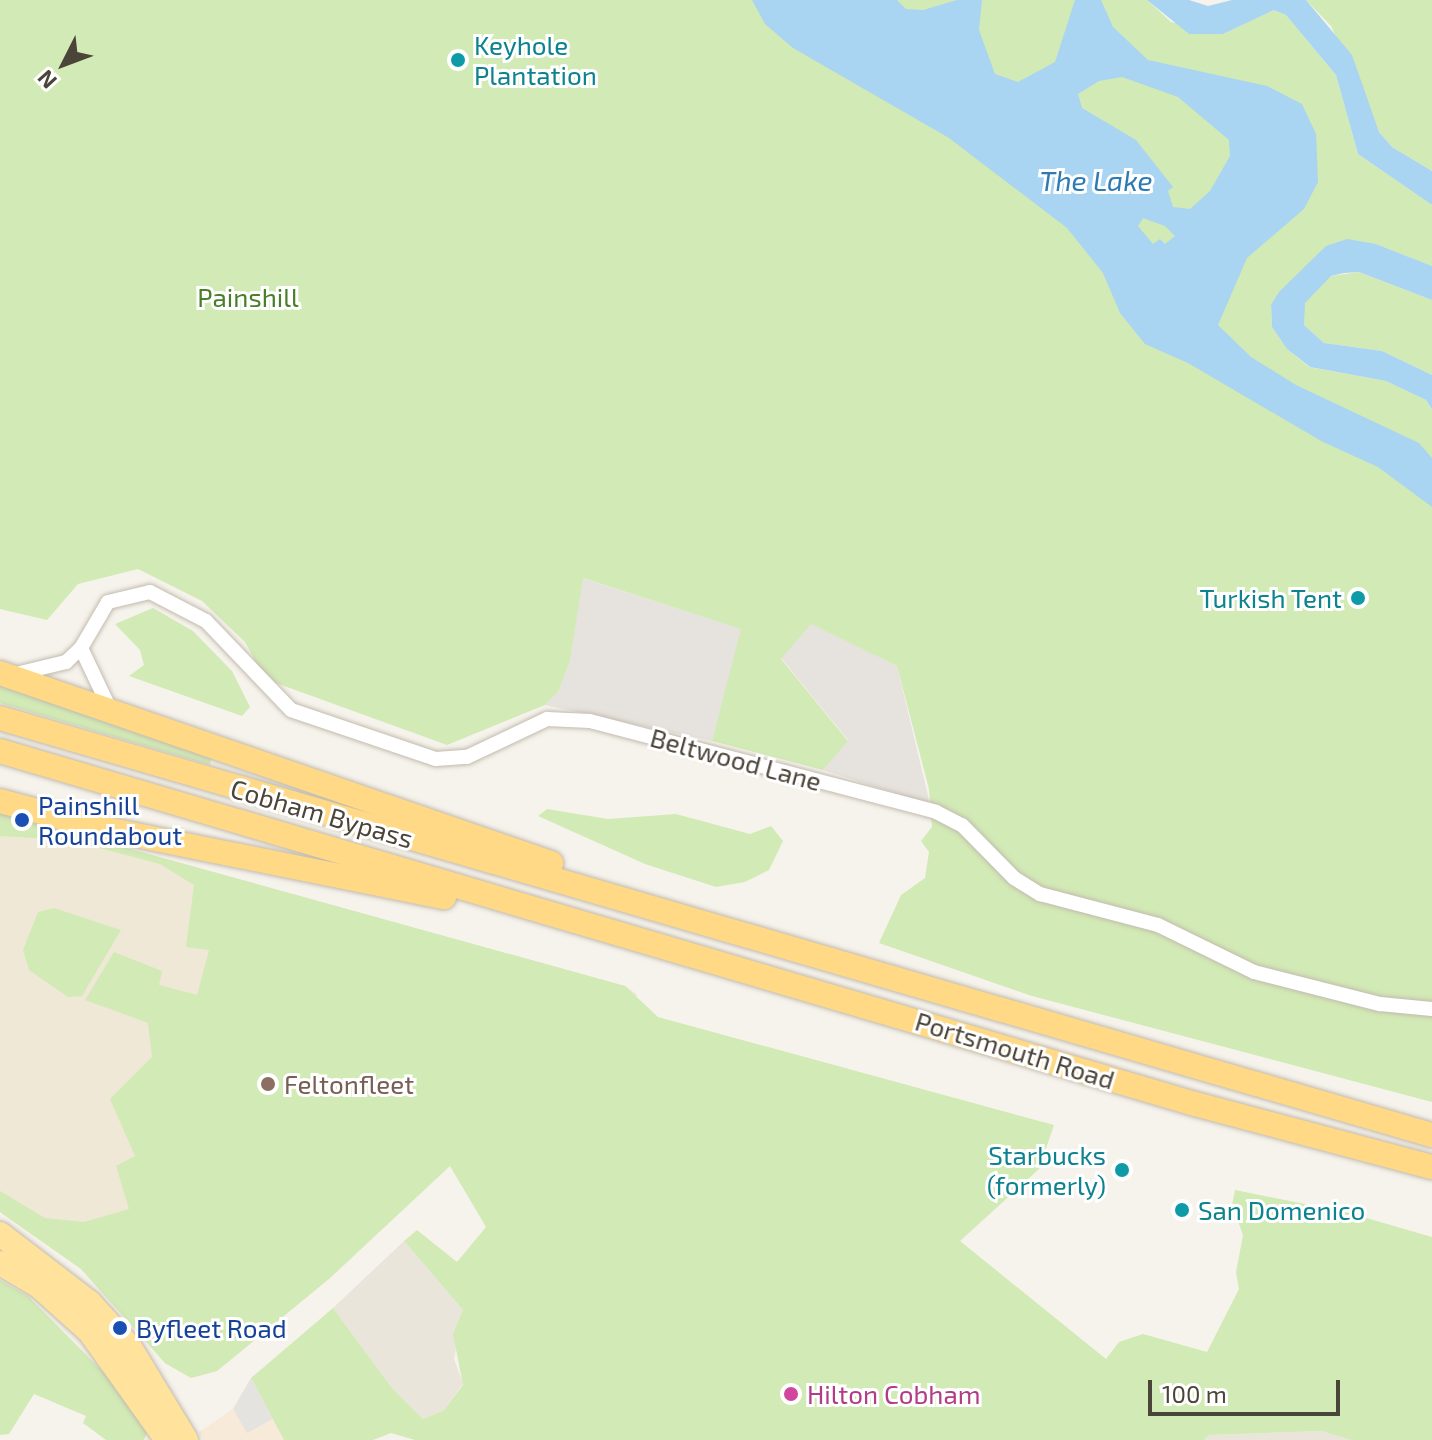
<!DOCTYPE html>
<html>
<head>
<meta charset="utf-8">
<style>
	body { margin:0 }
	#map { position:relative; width:1432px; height:1440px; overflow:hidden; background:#f6f3ec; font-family:"Exo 2",sans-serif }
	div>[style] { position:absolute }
	.residential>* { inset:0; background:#eae5da }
	.commercial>* { inset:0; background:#f7ead8 }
	.industrial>* { inset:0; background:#e6e2dd }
	.education>* { inset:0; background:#efe8d6 }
	.green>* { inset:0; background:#d2eab5 }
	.parking>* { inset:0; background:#e5e3e0 }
	.water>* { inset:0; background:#a9d4f2 }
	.roads { filter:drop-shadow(0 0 2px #c2bbae) drop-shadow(0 0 2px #c2bbae) }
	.minor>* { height:14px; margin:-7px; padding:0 7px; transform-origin:7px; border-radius:7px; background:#fff }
	.primary>* { height:24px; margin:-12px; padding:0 12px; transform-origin:12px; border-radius:12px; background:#ffe39c }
	.trunk>* { height:24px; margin:-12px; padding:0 12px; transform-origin:12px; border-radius:12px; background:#ffd985 }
	.dots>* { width:22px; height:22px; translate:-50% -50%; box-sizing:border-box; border:4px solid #fff; border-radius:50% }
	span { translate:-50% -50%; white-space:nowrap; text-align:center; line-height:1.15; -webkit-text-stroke:6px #fff; paint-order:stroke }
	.culture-label { font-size:26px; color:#0d838f }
	.left { translate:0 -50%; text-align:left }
	.right { translate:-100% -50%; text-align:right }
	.park-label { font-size:26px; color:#4a7f2a }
	.street-label { font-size:26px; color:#4b4439 }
	.transit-label { font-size:26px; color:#164399 }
	.education-label { font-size:26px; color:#785e54 }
	.hotel-label { font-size:26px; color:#b23c85 }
	.water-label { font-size:28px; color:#2e7ab2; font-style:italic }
	.north { position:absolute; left:24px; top:24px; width:80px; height:80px; -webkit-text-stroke:6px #fff; paint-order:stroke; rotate:228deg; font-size:22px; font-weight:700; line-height:32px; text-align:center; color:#4b4439 }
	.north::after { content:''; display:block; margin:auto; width:28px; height:36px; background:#4b4439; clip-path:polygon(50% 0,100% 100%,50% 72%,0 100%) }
	.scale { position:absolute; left:1148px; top:1380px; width:192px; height:36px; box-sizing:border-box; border:4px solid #4b4439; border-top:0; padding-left:10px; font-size:24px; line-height:28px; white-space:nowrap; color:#4b4439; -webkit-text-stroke:6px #fff; paint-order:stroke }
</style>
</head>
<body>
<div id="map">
	<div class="residential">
		<i style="clip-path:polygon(404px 1241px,463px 1310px,454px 1359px,463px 1384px,444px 1410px,423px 1419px,392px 1388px,333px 1308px)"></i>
		<i style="clip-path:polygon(1322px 1431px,1351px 1440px,1204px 1440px,1209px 1435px)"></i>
	</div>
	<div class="commercial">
		<i style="clip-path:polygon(251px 1378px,284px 1440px,203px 1440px,199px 1432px,233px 1409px)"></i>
	</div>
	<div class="industrial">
		<i style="clip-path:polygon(582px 578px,742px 629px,712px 741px,545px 705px,558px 692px,570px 661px)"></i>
		<i style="clip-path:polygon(810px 623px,897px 666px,930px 804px,823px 770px,848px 740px,781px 658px)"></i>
	</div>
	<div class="education">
		<i style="clip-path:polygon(0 813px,625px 986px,638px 995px,623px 1003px,330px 1278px,217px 1371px,191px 1378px,165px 1363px,81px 1269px,0 1212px)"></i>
	</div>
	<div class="green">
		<i style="clip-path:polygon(0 0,1147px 0,1171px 22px,1223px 34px,1274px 10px,1286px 15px,1336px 75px,1358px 154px,1432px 205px,1432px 266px,1376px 244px,1271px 305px,1272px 327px,1287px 349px,1309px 367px,1386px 381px,1426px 400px,1432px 409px,1432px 1102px,1032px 996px,879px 943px,901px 895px,925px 878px,929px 852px,921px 841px,932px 827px,929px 789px,897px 666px,811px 624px,781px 659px,848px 741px,823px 770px,712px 741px,741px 629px,583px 578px,570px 661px,558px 692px,545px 705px,447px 745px,265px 679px,245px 642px,202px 601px,138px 569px,78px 584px,47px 620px,0 609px)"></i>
		<i style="clip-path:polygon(1306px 0,1432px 0,1432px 171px,1392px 147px,1379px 132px,1331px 26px)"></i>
		<i style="clip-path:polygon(1359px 272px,1432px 300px,1432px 375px,1382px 351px,1324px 343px,1304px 325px,1304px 303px,1315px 290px,1331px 276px)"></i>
		<i style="clip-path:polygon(153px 608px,193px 631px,232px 671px,250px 707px,242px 716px,129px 676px,144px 665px,140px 650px,115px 624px)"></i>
		<i style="clip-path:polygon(0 682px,212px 755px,210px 765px,0 703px)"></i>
		<i style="clip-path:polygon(547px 809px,608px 819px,676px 814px,750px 834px,771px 826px,783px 841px,769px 870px,745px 882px,716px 887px,645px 864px,538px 816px)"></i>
		<i style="clip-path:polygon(0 813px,625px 986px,658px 1017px,1054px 1125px,1039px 1169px,960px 1241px,1106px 1359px,1119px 1342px,1143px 1334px,1207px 1352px,1239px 1289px,1236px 1272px,1243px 1235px,1232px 1205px,1235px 1190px,1349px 1213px,1432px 1237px,1432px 1440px,1351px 1440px,1322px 1431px,1209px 1435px,1204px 1440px,415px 1440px,391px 1433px,373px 1440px,284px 1440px,251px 1378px,333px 1308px,392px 1388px,423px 1419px,444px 1410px,463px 1385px,453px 1334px,463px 1310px,404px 1241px,417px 1230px,457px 1262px,486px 1227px,450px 1166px,330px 1278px,217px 1371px,191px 1378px,165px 1363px,81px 1269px,0 1212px,0 1191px,45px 1218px,84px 1222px,129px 1209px,116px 1166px,135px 1156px,110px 1099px,152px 1057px,148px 1023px,85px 1000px,114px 952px,162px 971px,159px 985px,197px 995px,209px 950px,186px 947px,194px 885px,160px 864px,69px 840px,0 836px)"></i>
		<i style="clip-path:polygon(54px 908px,121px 930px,82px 996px,68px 997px,29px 970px,23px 950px,38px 912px)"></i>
		<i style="clip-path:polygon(0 1280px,28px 1296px,107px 1376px,147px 1433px,144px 1440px,106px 1440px,83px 1423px,86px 1416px,34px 1394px,9px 1434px,0 1435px)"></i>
	</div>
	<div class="parking">
		<i style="clip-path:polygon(251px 1378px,273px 1419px,247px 1433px,233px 1409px)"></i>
	</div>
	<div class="water">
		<i style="clip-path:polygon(evenodd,752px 0,897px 0,906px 9px,923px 10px,957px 0,982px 0,979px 30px,995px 74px,1018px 82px,1055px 62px,1075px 0,1101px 0,1113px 27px,1148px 60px,1267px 86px,1302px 104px,1316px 134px,1318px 182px,1304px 209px,1247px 258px,1218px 325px,1251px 357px,1296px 385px,1419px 443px,1432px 458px,1432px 507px,1378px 467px,1323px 442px,1188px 363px,1145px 344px,1120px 313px,1103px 273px,1067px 228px,949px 138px,793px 48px,765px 24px,752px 0,1122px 77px,1178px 97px,1229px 140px,1230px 156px,1210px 191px,1190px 209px,1173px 207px,1168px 191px,1173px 187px,1136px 140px,1082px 108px,1078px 94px,1099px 81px,1122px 77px,752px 0,1143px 218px,1165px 226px,1175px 236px,1165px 244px,1160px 239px,1153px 244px,1138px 226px,1143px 218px)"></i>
		<i style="clip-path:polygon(1147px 0,1189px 0,1208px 6px,1232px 0,1306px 0,1352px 55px,1379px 132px,1392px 147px,1432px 171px,1432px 205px,1358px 154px,1336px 75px,1286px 15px,1274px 10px,1223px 34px,1189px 34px)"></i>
		<i style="clip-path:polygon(1347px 239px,1376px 244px,1432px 266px,1432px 300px,1359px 272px,1344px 273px,1331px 276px,1305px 303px,1304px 325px,1324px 343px,1382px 351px,1432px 375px,1432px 409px,1426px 400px,1386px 381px,1310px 367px,1287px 349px,1272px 327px,1271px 305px,1279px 292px,1326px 246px)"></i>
	</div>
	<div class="roads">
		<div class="minor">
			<i style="left:81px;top:648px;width:68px;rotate:64.6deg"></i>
			<i style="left:12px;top:675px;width:56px;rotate:-13.5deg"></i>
			<i style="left:66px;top:662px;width:21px;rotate:-43deg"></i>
			<i style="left:81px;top:648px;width:53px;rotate:-59.6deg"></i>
			<i style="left:108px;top:602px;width:43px;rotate:-13.4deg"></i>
			<i style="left:150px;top:592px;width:63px;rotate:27.4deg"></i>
			<i style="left:206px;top:621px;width:123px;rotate:46.3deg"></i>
			<i style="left:291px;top:710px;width:153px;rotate:18.7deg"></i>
			<i style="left:436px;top:759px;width:31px;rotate:-4deg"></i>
			<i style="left:467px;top:757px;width:89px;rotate:-25.4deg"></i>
			<i style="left:547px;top:719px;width:43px;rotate:2.7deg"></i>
			<i style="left:590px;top:721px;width:358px;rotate:14.7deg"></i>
			<i style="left:936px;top:812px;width:29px;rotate:27deg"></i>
			<i style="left:962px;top:825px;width:74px;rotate:45.5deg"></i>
			<i style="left:1014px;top:878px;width:31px;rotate:32deg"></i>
			<i style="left:1040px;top:894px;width:122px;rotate:14.7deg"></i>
			<i style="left:1158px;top:925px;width:107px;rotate:26.1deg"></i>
			<i style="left:1254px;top:972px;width:130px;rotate:14.3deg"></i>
			<i style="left:1380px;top:1004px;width:52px;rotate:5.5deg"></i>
		</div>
		<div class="primary">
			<i style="left:0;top:1234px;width:113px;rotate:37.5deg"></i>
			<i style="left:90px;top:1303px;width:58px;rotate:47.8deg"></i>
			<i style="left:129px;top:1346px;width:110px;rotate:58.8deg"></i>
			<i style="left:0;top:1263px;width:45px;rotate:30.5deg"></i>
			<i style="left:39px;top:1286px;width:69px;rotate:42deg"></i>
			<i style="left:90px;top:1332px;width:133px;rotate:54.5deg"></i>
		</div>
		<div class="trunk">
			<i style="left:0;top:673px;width:583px;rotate:19.03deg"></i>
			<i style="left:0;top:718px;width:1491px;rotate:16.24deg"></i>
			<i style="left:0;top:751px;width:1246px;rotate:16.46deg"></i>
			<i style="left:1195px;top:1104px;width:245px;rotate:14.9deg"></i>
			<i style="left:0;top:801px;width:105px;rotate:15deg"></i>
			<i style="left:101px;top:828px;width:350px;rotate:11.4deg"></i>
		</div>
	</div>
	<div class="dots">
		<i style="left:458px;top:60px;background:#0f9aa8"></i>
		<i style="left:1358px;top:598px;background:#0f9aa8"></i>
		<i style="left:22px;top:820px;background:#1a4fb4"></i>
		<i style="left:268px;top:1084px;background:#8d6e63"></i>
		<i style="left:1122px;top:1170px;background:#0f9aa8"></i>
		<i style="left:1182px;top:1210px;background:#0f9aa8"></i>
		<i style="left:120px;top:1328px;background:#1a4fb4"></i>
		<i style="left:791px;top:1394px;background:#d1479c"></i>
	</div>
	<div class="culture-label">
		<span class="left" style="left:474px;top:60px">Keyhole<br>Plantation</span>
		<span class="right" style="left:1342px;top:598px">Turkish Tent</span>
		<span class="right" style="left:1106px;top:1170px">Starbucks<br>(formerly)</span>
		<span class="left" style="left:1198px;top:1210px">San Domenico</span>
	</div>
	<div class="park-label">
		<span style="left:248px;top:297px">Painshill</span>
	</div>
	<div class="street-label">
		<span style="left:736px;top:759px;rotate:15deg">Beltwood Lane</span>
		<span style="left:322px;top:813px;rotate:16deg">Cobham Bypass</span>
		<span style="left:1015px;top:1050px;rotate:17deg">Portsmouth Road</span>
	</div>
	<div class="transit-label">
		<span class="left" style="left:38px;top:820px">Painshill<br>Roundabout</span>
		<span class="left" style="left:136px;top:1328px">Byfleet Road</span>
	</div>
	<div class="education-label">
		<span class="left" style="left:284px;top:1084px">Feltonfleet</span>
	</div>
	<div class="hotel-label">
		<span class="left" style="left:807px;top:1394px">Hilton Cobham</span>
	</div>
	<div class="water-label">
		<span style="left:1096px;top:180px">The Lake</span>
	</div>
	<div class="north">N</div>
	<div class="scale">100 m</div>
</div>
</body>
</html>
